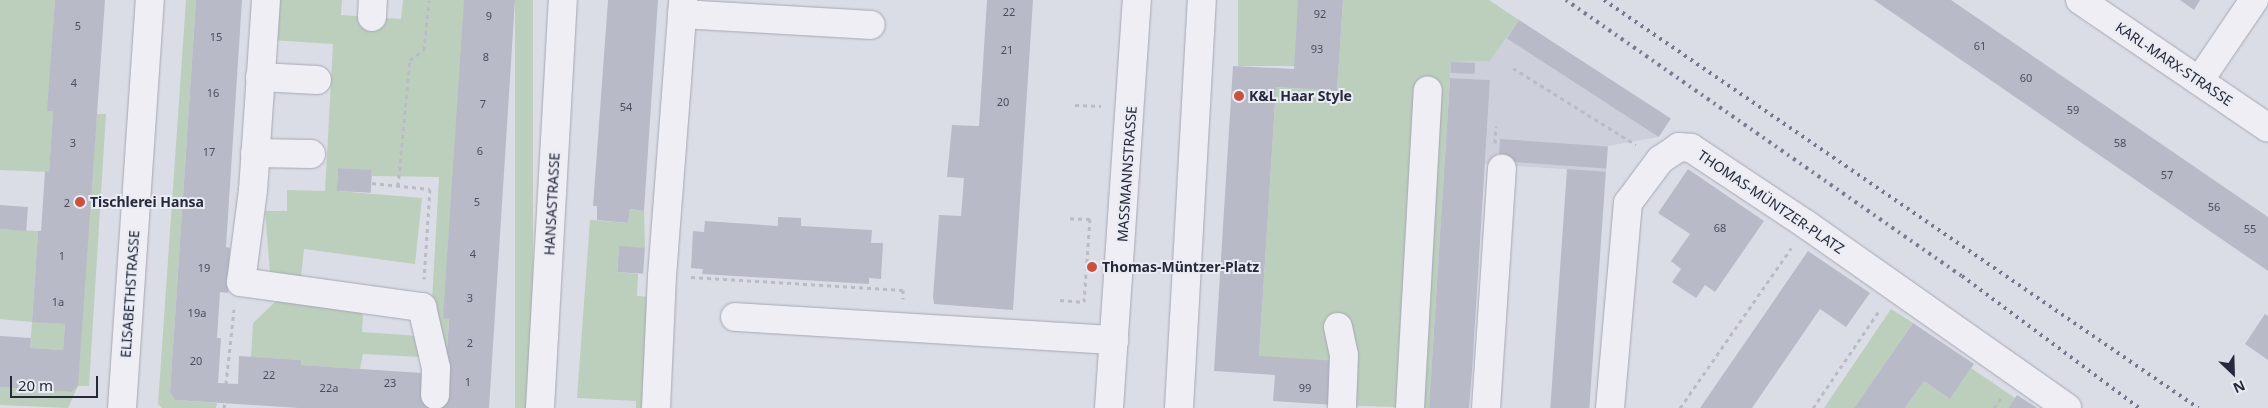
<!DOCTYPE html>
<html>
<head>
<meta charset="utf-8">
<style>
	body { margin:0 }
	#map { position:relative; width:2268px; height:408px; overflow:hidden; background:#dbdde6; font-family:"Noto Sans",sans-serif }
	div>[style] { position:absolute }
	.built>* { inset:0; background:#cdcfda }
	.green>* { inset:0; background:#bccfbd; transform-origin:0 0 }
	.building>* { inset:0; background:#b9bac8; transform-origin:0 0 }
	.path>* { height:3px; margin-top:-1.5px; transform-origin:0; background:repeating-linear-gradient(90deg,#babbc4 0 4px,transparent 0 8px) }
	.roads { filter:drop-shadow(0 0 1px #a5a7b3) drop-shadow(0 0 1px #a5a7b3) }
	.minor>* { height:28px; margin:-14px; padding:0 14px; transform-origin:14px; border-radius:14px; background:#eeeef4 }
	.rail>* { height:4px; margin-top:-2px; transform-origin:0; background:repeating-linear-gradient(90deg,#75788f 0 2.5px,transparent 0 7.5px) }
	.dots>* { width:14px; height:14px; translate:-50% -50%; box-sizing:border-box; border:2px solid #eaecf3; border-radius:50% }
	span { translate:-50% -50%; white-space:nowrap; text-align:center; line-height:1.15; -webkit-text-stroke:4px #eaecf3; paint-order:stroke }
	.number-label { font-size:11px; color:#4b4c5e }
	.number-label span { -webkit-text-stroke-width:0 }
	.street-label { font-size:14px; color:#26283b }
	.poi-label { font-size:14px; color:#26283b; font-weight:700 }
	.left { translate:0 -50%; text-align:left }
	.north { position:absolute; left:2208px; top:348px; width:50px; height:50px; -webkit-text-stroke:4px #eaecf3; paint-order:stroke; rotate:156deg; font-size:14px; font-weight:700; line-height:20px; text-align:center; color:#26283b }
	.north::after { content:''; display:block; margin:auto; width:18px; height:22px; background:#26283b; clip-path:polygon(50% 0,100% 100%,50% 72%,0 100%) }
	.scale { position:absolute; left:10px; top:376px; width:88px; height:22px; box-sizing:border-box; border:2px solid #26283b; border-top:0; padding-left:6px; font-size:15px; line-height:18px; white-space:nowrap; color:#26283b; -webkit-text-stroke:4px #eaecf3; paint-order:stroke }
</style>
</head>
<body>
<div id="map">
	<div class="built">
		<i style="clip-path:polygon(1519px 20px,1670px 119px,1658px 137px,1608px 146px,1606px 172px,1485px 164px,1490px 80px,1450px 78px,1451px 62px,1490px 61px)"></i>
	</div>
	<div class="green">
		<i style="clip-path:polygon(0 0,55px 0,48px 111px,53px 111px,49px 172px,0 170px)"></i>
		<i style="clip-path:polygon(186px 0,196px 0,170px 393px,175px 400px,217px 403px,216px 408px,162px 408px,158px 404px)"></i>
		<i style="clip-path:polygon(276px 0,342px 0,341px 15px,401px 19px,403px 0,469px 0,446px 365px,431px 318px,439px 177px,372px 176px,372px 170px,338px 168px,337px 191px,422px 198px,415px 264px,304px 249px,301px 277px,270px 273px,265px 211px,287px 211px,287px 190px,325px 191px,333px 44px,272px 40px)"></i>
		<i style="left:515px;top:0;width:18px;height:409px"></i>
		<i style="left:1238px;top:0;width:60px;height:66px"></i>
		<i style="clip-path:polygon(1343px 0,1489px 0,1519px 20px,1490px 61px,1451px 62px,1429px 408px,1334px 405px,1259px 356px,1276px 87px,1337px 91px)"></i>
		<i style="clip-path:polygon(97px 114px,106px 114px,89px 386px,78px 386px,68px 408px,0 405px,0 387px,71px 392px)"></i>
		<i style="clip-path:polygon(630px 209px,644px 211px,645px 248px,619px 247px,617px 272px,638px 274px,637px 296px,652px 297px,643px 408px,636px 408px,636px 401px,577px 398px,590px 220px,628px 223px)"></i>
		<i style="clip-path:polygon(0 229px,38px 231px,32px 321px,65px 324px,63px 350px,30px 348px,32px 322px,0 319px)"></i>
		<i style="clip-path:polygon(276px 301px,359px 311px,363px 315px,362px 332px,420px 336px,419px 357px,363px 354px,360px 369px,301px 365px,301px 360px,251px 357px,253px 323px)"></i>
		<i style="clip-path:polygon(1891px 309px,1913px 323px,1854px 408px,1824px 408px)"></i>
		<i style="clip-path:polygon(1971px 368px,2015px 398px,2008px 408px,1905px 408px,1924px 381px,1950px 399px)"></i>
	</div>
	<div class="building">
		<i style="clip-path:polygon(55px 0,105px 0,78px 386px,71px 392px,0 387px,0 336px,31px 338px,30px 348px,63px 350px,65px 324px,32px 322px,38px 231px,41px 231px,45px 171px,49px 172px,53px 111px,47px 111px)"></i>
		<i style="clip-path:polygon(196px 0,242px 0,226px 247px,230px 248px,228px 293px,220px 292px,217px 338px,221px 338px,218px 383px,238px 384px,239px 356px,301px 360px,301px 365px,422px 373px,421px 394px,444px 396px,449px 319px,443px 318px,464px 0,515px 0,489px 408px,299px 408px,175px 400px,170px 393px)"></i>
		<i style="clip-path:polygon(608px 0,658px 0,644px 211px,630px 209px,628px 223px,597px 220px,597px 206px,593px 206px)"></i>
		<i style="clip-path:polygon(987px 0,1033px 0,1013px 310px,934px 304px,933px 297px,939px 215px,961px 216px,964px 178px,947px 177px,952px 125px,979px 126px)"></i>
		<i style="clip-path:polygon(1298px 0,1343px 0,1337px 91px,1276px 87px,1259px 356px,1337px 361px,1334px 405px,1273px 401px,1275px 375px,1214px 371px,1233px 66px,1294px 69px)"></i>
		<i style="clip-path:polygon(1874px 0,1951px 0,2268px 217px,2268px 271px)"></i>
		<i style="clip-path:polygon(2180px 0,2200px 0,2194px 10px)"></i>
		<i style="left:1519px;top:20px;width:181px;height:22px;rotate:33deg"></i>
		<i style="left:1451px;top:62px;width:24px;height:11px;rotate:2deg"></i>
		<i style="clip-path:polygon(1450px 78px,1490px 80px,1472px 372px,1469px 408px,1429px 408px)"></i>
		<i style="left:1500px;top:139px;width:108px;height:22px;rotate:4deg"></i>
		<i style="left:338px;top:168px;width:34px;height:23px;rotate:3deg"></i>
		<i style="left:1567px;top:169px;width:39px;height:240px;rotate:4deg"></i>
		<i style="clip-path:polygon(1688px 169px,1764px 221px,1715px 292px,1705px 285px,1696px 298px,1672px 282px,1681px 269px,1671px 261px,1690px 234px,1658px 213px)"></i>
		<i style="left:0;top:205px;width:28px;height:24px;rotate:4deg"></i>
		<i style="clip-path:polygon(778px 217px,801px 218px,801px 226px,872px 230px,871px 243px,883px 243px,881px 279px,869px 278px,869px 284px,702px 274px,703px 269px,691px 268px,693px 231px,704px 232px,705px 221px,778px 226px)"></i>
		<i style="left:619px;top:246px;width:26px;height:26px;rotate:4deg"></i>
		<i style="clip-path:polygon(1808px 251px,1870px 293px,1846px 327px,1820px 309px,1752px 408px,1700px 408px)"></i>
		<i style="clip-path:polygon(2265px 314px,2268px 316px,2268px 360px,2245px 344px)"></i>
		<i style="clip-path:polygon(1913px 323px,1974px 364px,1971px 368px,1950px 399px,1924px 381px,1905px 408px,1854px 408px)"></i>
		<i style="clip-path:polygon(2017px 395px,2037px 408px,2008px 408px)"></i>
	</div>
	<div class="path">
		<i style="left:1513px;top:68px;width:145px;rotate:32deg"></i>
		<i style="left:1075px;top:105px;width:26px;rotate:2deg"></i>
		<i style="left:1495px;top:143px;width:17px;rotate:-87deg"></i>
		<i style="left:372px;top:183px;width:58px;rotate:5.9deg"></i>
		<i style="left:430px;top:189px;width:90px;rotate:93.8deg"></i>
		<i style="left:398px;top:186px;width:127px;rotate:-84.6deg"></i>
		<i style="left:410px;top:60px;width:17px;rotate:-36deg"></i>
		<i style="left:424px;top:50px;width:50px;rotate:-84.3deg"></i>
		<i style="left:691px;top:277px;width:212px;rotate:3.5deg"></i>
		<i style="left:903px;top:290px;width:9px;rotate:90deg"></i>
		<i style="left:1060px;top:300px;width:24px;rotate:5deg"></i>
		<i style="left:1084px;top:302px;width:83px;rotate:-85.9deg"></i>
		<i style="left:1090px;top:219px;width:24px;rotate:-178deg"></i>
		<i style="left:226px;top:384px;width:75px;rotate:-83.9deg"></i>
		<i style="left:224px;top:408px;width:5px;rotate:-79deg"></i>
		<i style="left:1680px;top:408px;width:195px;rotate:-55.2deg"></i>
		<i style="left:1813px;top:408px;width:117px;rotate:-55.8deg"></i>
		<i style="left:1994px;top:408px;width:12px;rotate:-55deg"></i>
	</div>
	<div class="roads">
		<div class="minor">
			<i style="left:266px;top:0;width:190px;rotate:93.9deg"></i>
			<i style="left:253px;top:190px;width:93px;rotate:97.4deg"></i>
			<i style="left:241px;top:282px;width:183px;rotate:7.9deg"></i>
			<i style="left:422px;top:307px;width:63px;rotate:77.1deg"></i>
			<i style="left:436px;top:368px;width:27px;rotate:92deg"></i>
			<i style="left:2080px;top:0;width:227px;rotate:34.2deg"></i>
			<i style="left:682px;top:14px;width:189px;rotate:3.3deg"></i>
			<i style="left:372px;top:17px;width:17px;rotate:-87deg"></i>
			<i style="left:260px;top:77px;width:57px;rotate:3deg"></i>
			<i style="left:2199px;top:81px;width:98px;rotate:-55.8deg"></i>
			<i style="left:255px;top:153px;width:56px;rotate:1deg"></i>
			<i style="left:735px;top:317px;width:380px;rotate:3.5deg"></i>
			<i style="left:1338px;top:327px;width:29px;rotate:78deg"></i>
			<i style="left:1344px;top:355px;width:53px;rotate:92.2deg"></i>
			<i style="left:122px;top:408px;width:409px;rotate:-86.1deg"></i>
			<i style="left:540px;top:408px;width:409px;rotate:-86.8deg"></i>
			<i style="left:656px;top:408px;width:132px;rotate:-87.4deg"></i>
			<i style="left:662px;top:276px;width:277px;rotate:-85.6deg"></i>
			<i style="left:1109px;top:408px;width:409px;rotate:-86.1deg"></i>
			<i style="left:1179px;top:408px;width:409px;rotate:-86.8deg"></i>
			<i style="left:1410px;top:408px;width:318px;rotate:-86.8deg"></i>
			<i style="left:1486px;top:408px;width:240px;rotate:-86.2deg"></i>
			<i style="left:1610px;top:408px;width:206px;rotate:-85deg"></i>
			<i style="left:1628px;top:203px;width:54px;rotate:-53.3deg"></i>
			<i style="left:1660px;top:160px;width:23px;rotate:-34deg"></i>
			<i style="left:1679px;top:147px;width:12px;rotate:5deg"></i>
			<i style="left:1691px;top:148px;width:139px;rotate:33.6deg"></i>
			<i style="left:1807px;top:225px;width:318px;rotate:35.1deg"></i>
		</div>
	</div>
	<div class="rail">
		<i style="left:1566px;top:0;width:483px;rotate:34.9deg"></i>
		<i style="left:1962px;top:276px;width:221px;rotate:36.7deg"></i>
		<i style="left:1604px;top:0;width:721px;rotate:34.48deg"></i>
	</div>
	<div class="dots">
		<i style="left:1239px;top:96px;background:#cb503f"></i>
		<i style="left:80px;top:202px;background:#cb503f"></i>
		<i style="left:1092px;top:267px;background:#cb503f"></i>
	</div>
	<div class="number-label">
		<span style="left:1009px;top:12px">22</span>
		<span style="left:1320px;top:14px">92</span>
		<span style="left:489px;top:16px">9</span>
		<span style="left:78px;top:26px">5</span>
		<span style="left:216px;top:37px">15</span>
		<span style="left:1980px;top:46px">61</span>
		<span style="left:1317px;top:49px">93</span>
		<span style="left:1007px;top:50px">21</span>
		<span style="left:486px;top:57px">8</span>
		<span style="left:2026px;top:78px">60</span>
		<span style="left:74px;top:83px">4</span>
		<span style="left:213px;top:93px">16</span>
		<span style="left:1003px;top:102px">20</span>
		<span style="left:483px;top:104px">7</span>
		<span style="left:626px;top:107px">54</span>
		<span style="left:2073px;top:110px">59</span>
		<span style="left:73px;top:143px">3</span>
		<span style="left:2120px;top:143px">58</span>
		<span style="left:480px;top:151px">6</span>
		<span style="left:209px;top:152px">17</span>
		<span style="left:2167px;top:175px">57</span>
		<span style="left:477px;top:202px">5</span>
		<span style="left:67px;top:203px">2</span>
		<span style="left:2214px;top:207px">56</span>
		<span style="left:1720px;top:228px">68</span>
		<span style="left:2250px;top:229px">55</span>
		<span style="left:473px;top:254px">4</span>
		<span style="left:62px;top:256px">1</span>
		<span style="left:204px;top:268px">19</span>
		<span style="left:470px;top:298px">3</span>
		<span style="left:58px;top:302px">1a</span>
		<span style="left:197px;top:313px">19a</span>
		<span style="left:470px;top:343px">2</span>
		<span style="left:196px;top:361px">20</span>
		<span style="left:269px;top:375px">22</span>
		<span style="left:468px;top:382px">1</span>
		<span style="left:390px;top:383px">23</span>
		<span style="left:329px;top:388px">22a</span>
		<span style="left:1305px;top:388px">99</span>
	</div>
	<div class="street-label">
		<span style="left:2174px;top:64px;rotate:34deg">KARL-MARX-STRASSE</span>
		<span style="left:1127px;top:174px;rotate:-86deg">MASSMANNSTRASSE</span>
		<span style="left:1771px;top:202px;rotate:34deg">THOMAS-MÜNTZER-PLATZ</span>
		<span style="left:552px;top:204px;rotate:-87deg">HANSASTRASSE</span>
		<span style="left:130px;top:294px;rotate:-86deg">ELISABETHSTRASSE</span>
	</div>
	<div class="poi-label">
		<span class="left" style="left:1249px;top:96px">K&amp;L Haar Style</span>
		<span class="left" style="left:90px;top:202px">Tischlerei Hansa</span>
		<span class="left" style="left:1102px;top:267px">Thomas-Müntzer-Platz</span>
	</div>
	<div class="north">N</div>
	<div class="scale">20 m</div>
</div>
</body>
</html>
